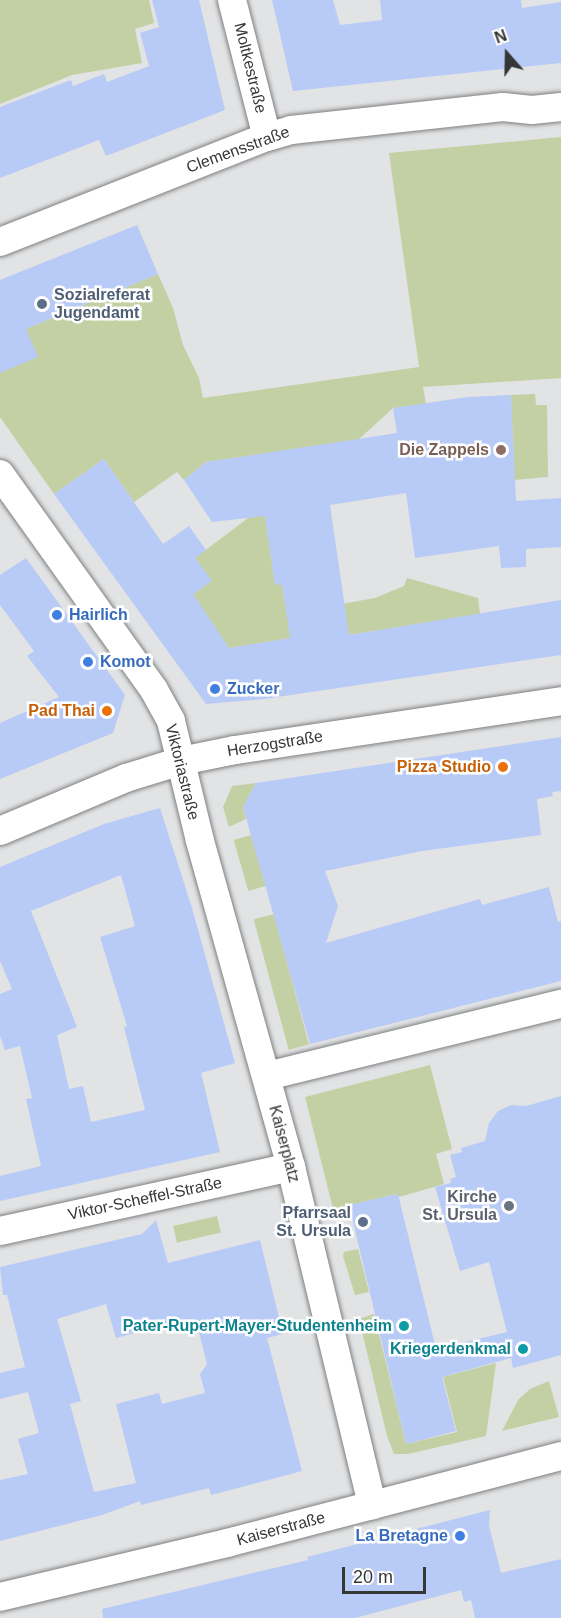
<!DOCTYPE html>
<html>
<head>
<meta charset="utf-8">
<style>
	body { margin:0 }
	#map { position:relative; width:561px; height:1618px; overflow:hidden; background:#e2e3e4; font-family:Arial,sans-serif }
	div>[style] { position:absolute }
	.green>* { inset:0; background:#c3d0a3; transform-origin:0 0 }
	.building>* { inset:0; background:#b8caf6 }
	.roads { filter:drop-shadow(0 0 2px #808082) drop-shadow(0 0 2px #808082) }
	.minor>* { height:28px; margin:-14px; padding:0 14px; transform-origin:14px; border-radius:14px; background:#fff }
	.dots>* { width:16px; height:16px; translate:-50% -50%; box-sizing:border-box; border:3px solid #fff; border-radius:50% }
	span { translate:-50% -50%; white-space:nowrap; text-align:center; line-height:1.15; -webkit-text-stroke:5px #fff; paint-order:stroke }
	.street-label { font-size:16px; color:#353636 }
	.service-label { font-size:16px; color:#4e5e75; font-weight:700 }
	.left { translate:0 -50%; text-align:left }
	.right { translate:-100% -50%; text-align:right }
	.education-label { font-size:16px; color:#785e54; font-weight:700 }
	.shop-label { font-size:16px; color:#366cbe; font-weight:700 }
	.food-label { font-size:16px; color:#c56008; font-weight:700 }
	.worship-label { font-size:16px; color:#5b616d; font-weight:700 }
	.culture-label { font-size:16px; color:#0d838f; font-weight:700 }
	.north { position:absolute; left:477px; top:24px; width:60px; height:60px; -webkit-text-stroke:4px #fff; paint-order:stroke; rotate:340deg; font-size:16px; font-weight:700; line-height:24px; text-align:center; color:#353636 }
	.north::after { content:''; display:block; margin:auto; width:21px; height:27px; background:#353636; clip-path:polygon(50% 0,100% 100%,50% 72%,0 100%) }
	.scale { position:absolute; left:342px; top:1567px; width:84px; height:27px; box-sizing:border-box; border:3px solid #353636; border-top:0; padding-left:8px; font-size:18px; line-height:21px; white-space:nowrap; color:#353636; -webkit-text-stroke:4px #fff; paint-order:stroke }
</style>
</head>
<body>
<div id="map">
	<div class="green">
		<i style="clip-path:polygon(0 0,149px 0,154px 23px,135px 29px,142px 63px,72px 75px,0 104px)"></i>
		<i style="clip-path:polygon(561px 137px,561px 378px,423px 387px,426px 404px,393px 408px,358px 440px,206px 462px,184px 480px,177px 472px,134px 502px,104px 459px,54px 494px,0 417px,0 359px,26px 329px,158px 274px,173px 308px,183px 345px,199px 378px,203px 398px,419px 367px,389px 153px)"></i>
		<i style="clip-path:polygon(535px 394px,536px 405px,547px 405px,548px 477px,514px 480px,511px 395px)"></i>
		<i style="clip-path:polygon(304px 509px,267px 530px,275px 584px,282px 584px,291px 638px,229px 648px,192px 595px,211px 581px,195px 558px,248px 518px)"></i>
		<i style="clip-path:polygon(407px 578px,478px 598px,480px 614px,323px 639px,319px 608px,375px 598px,404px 586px)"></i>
		<i style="clip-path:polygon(256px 783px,243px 807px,246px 819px,229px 827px,223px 807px,232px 786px)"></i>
		<i style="left:251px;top:835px;width:53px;height:18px;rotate:74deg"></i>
		<i style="left:274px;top:914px;width:135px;height:21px;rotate:75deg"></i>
		<i style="clip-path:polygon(430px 1065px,452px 1149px,436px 1154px,444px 1184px,399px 1197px,397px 1194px,333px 1209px,305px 1097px)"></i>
		<i style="left:217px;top:1216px;width:17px;height:45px;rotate:77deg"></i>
		<i style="clip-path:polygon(358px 1249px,369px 1292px,355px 1295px,343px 1256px,344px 1252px)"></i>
		<i style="clip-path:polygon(374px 1314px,406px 1444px,457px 1432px,443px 1377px,496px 1363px,486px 1436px,408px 1454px,394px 1454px,387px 1436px,359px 1319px)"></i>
		<i style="clip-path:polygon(549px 1381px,559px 1417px,502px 1431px,518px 1400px,530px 1389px)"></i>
	</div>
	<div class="building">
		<i style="clip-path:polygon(152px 0,199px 0,225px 110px,106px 156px,99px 140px,0 178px,0 107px,71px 80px,73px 86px,104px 74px,107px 82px,149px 66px,140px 33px,159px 27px)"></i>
		<i style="clip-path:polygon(272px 0,333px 0,340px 25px,382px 20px,380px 0,521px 0,522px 8px,561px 2px,561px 63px,293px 91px)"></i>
		<i style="clip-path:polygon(137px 225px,158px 274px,26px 329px,38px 357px,0 373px,0 280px)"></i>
		<i style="clip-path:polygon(511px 395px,516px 501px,561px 498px,561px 547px,526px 549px,526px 567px,501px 568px,499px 546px,415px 558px,406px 493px,330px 505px,349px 635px,561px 600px,561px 655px,264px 699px,206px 704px,54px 494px,104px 459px,163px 544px,189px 526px,206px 550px,195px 558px,212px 581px,193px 594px,229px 648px,290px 638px,282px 584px,275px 585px,265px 516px,212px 522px,184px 480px,206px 462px,397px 433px,393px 408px,468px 397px)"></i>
		<i style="clip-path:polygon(26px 558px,125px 695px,113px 733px,0 779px,0 723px,59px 697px,27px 656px,34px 651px,0 605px,0 575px)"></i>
		<i style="clip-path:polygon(561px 737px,561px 791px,552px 792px,553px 796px,537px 799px,541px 835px,422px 851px,325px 871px,338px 906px,326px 943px,480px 899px,482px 905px,549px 887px,558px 922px,561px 921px,561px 981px,310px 1044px,243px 807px,256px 783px)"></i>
		<i style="clip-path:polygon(evenodd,160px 808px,192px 908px,235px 1063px,201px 1073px,220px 1152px,0 1201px,0 1176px,41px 1166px,26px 1099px,32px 1098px,20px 1046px,5px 1050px,0 1036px,0 994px,12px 989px,0 961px,0 867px,104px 824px,160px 808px,121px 875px,135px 926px,100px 937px,127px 1026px,124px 1027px,145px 1110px,91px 1122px,83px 1086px,69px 1089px,57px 1035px,77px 1027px,31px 911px,121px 875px)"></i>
		<i style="clip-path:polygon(561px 1096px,561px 1355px,513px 1368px,511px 1358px,442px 1377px,456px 1431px,406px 1444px,349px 1205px,398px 1194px,436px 1349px,507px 1332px,489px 1262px,460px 1271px,435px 1187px,451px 1183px,450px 1179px,456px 1177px,450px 1155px,462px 1152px,461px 1148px,485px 1141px,489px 1123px,498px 1111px,511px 1105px,526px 1106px)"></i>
		<i style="clip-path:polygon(evenodd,156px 1220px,168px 1263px,260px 1240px,283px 1334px,267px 1338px,302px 1471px,211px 1495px,209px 1488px,141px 1505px,140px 1501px,102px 1515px,0 1541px,0 1480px,28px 1474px,18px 1439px,39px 1433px,28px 1392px,0 1399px,0 1373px,25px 1367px,7px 1295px,3px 1295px,0 1267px,142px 1234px,156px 1220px,106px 1304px,116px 1338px,175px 1322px,175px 1325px,196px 1320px,207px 1364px,200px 1374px,205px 1393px,162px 1404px,159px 1393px,116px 1404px,136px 1483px,94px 1492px,70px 1404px,81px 1401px,57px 1319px,106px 1304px)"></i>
		<i style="clip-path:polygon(490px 1510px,489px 1526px,501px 1573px,561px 1559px,561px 1618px,475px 1618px,471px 1600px,464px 1602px,461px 1590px,355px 1618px,103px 1618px,102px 1609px,308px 1560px,307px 1557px)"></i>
	</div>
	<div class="roads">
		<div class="minor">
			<i style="left:232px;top:0;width:141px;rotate:75.7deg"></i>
			<i style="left:0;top:242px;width:287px;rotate:-21.5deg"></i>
			<i style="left:267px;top:137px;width:25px;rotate:-16deg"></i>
			<i style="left:291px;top:130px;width:213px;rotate:-6.2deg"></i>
			<i style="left:503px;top:107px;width:29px;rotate:6deg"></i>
			<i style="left:532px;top:110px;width:29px;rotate:-6deg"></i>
			<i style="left:0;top:474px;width:265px;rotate:54.5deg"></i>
			<i style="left:154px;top:690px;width:35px;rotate:61deg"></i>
			<i style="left:171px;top:721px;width:123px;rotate:76.4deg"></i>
			<i style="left:200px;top:841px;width:338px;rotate:74.4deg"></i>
			<i style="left:291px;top:1167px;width:348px;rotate:76.5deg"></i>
			<i style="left:0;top:831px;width:137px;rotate:-22.8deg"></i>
			<i style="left:126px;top:778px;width:58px;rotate:-17.2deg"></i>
			<i style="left:181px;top:761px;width:55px;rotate:-11.5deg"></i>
			<i style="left:235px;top:750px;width:330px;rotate:-8.5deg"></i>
			<i style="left:267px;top:1076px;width:303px;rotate:-13.8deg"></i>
			<i style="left:0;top:1231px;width:298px;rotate:-12.4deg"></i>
			<i style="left:0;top:1597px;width:233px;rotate:-13.4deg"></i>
			<i style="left:227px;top:1543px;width:345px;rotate:-14.6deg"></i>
		</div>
	</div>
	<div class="dots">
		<i style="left:42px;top:304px;background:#5c6f8a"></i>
		<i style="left:501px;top:450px;background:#8d6e63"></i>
		<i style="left:57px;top:615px;background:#3f7fe0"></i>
		<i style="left:88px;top:662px;background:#3f7fe0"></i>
		<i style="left:215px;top:689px;background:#3f7fe0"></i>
		<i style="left:107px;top:711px;background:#e8710a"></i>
		<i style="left:503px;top:767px;background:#e8710a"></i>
		<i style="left:509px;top:1206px;background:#6b7280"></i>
		<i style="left:363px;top:1222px;background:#5c6f8a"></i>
		<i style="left:404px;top:1326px;background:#0f9aa8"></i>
		<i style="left:523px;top:1349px;background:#0f9aa8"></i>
		<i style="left:460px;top:1536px;background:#3f7fe0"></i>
	</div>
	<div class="street-label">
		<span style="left:250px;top:68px;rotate:76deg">Moltkestraße</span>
		<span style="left:238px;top:150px;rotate:-20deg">Clemensstraße</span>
		<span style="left:275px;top:744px;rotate:-9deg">Herzogstraße</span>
		<span style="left:182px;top:772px;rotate:76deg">Viktoriastraße</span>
		<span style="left:284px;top:1144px;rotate:75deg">Kaiserplatz</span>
		<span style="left:145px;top:1199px;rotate:-12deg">Viktor-Scheffel-Straße</span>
		<span style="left:281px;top:1529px;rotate:-15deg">Kaiserstraße</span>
	</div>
	<div class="service-label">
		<span class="left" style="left:54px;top:304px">Sozialreferat<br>Jugendamt</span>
		<span class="right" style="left:351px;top:1222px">Pfarrsaal<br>St. Ursula</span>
	</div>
	<div class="education-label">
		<span class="right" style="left:489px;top:450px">Die Zappels</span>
	</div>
	<div class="shop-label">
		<span class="left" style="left:69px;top:615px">Hairlich</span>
		<span class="left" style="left:100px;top:662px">Komot</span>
		<span class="left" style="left:227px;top:689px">Zucker</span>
		<span class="right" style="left:448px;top:1536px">La Bretagne</span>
	</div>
	<div class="food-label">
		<span class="right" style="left:95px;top:711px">Pad Thai</span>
		<span class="right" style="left:491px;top:767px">Pizza Studio</span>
	</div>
	<div class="worship-label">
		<span class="right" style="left:497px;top:1206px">Kirche<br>St. Ursula</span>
	</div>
	<div class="culture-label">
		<span class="right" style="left:392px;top:1326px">Pater-Rupert-Mayer-Studentenheim</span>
		<span class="right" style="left:511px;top:1349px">Kriegerdenkmal</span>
	</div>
	<div class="north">N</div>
	<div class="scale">20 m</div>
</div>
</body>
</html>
